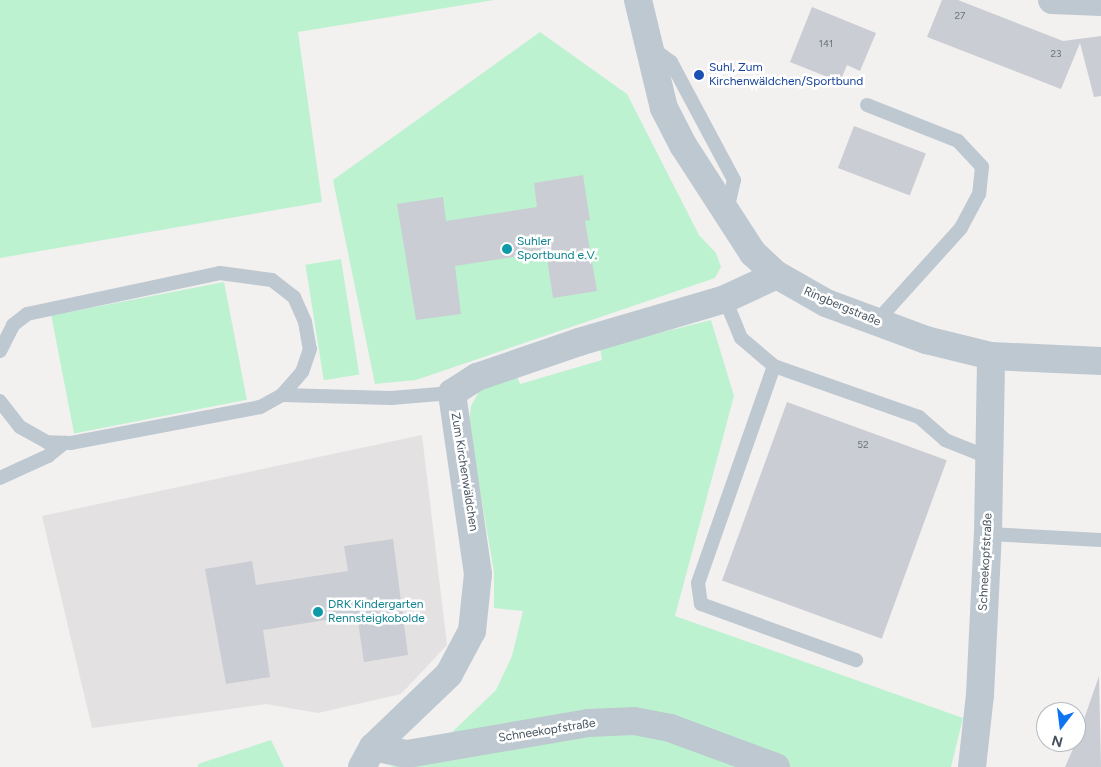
<!DOCTYPE html>
<html>
<head>
<meta charset="utf-8">
<style>
	body { margin:0 }
	#map { position:relative; width:1101px; height:767px; overflow:hidden; background:#f3f0f0; font-family:Figtree,sans-serif }
	div>[style] { position:absolute }
	.education>* { inset:0; background:#e4e1e2 }
	.green>* { inset:0; background:#bdf2d1; transform-origin:0 0 }
	.building>* { inset:0; background:#cacdd3; transform-origin:0 0 }
	.service>* { height:14px; margin:-7px; padding:0 7px; transform-origin:7px; border-radius:7px; background:#bdc8d0 }
	.minor>* { height:28px; margin:-14px; padding:0 14px; transform-origin:14px; border-radius:14px; background:#bdc8d0 }
	.dots>* { width:14px; height:14px; translate:-50% -50%; box-sizing:border-box; border:2px solid #fff; border-radius:50% }
	span { translate:-50% -50%; white-space:nowrap; text-align:center; line-height:1.15; -webkit-text-stroke:5px #fff; paint-order:stroke }
	.number-label { font-size:10px; color:#68727c }
	.number-label span { -webkit-text-stroke-width:0 }
	.transit-label { font-size:12px; color:#164399 }
	.left { translate:0 -50%; text-align:left }
	.culture-label { font-size:12px; color:#0d838f }
	.street-label { font-size:12px; color:#47545f }
	.north { position:absolute; left:1036px; top:702px; width:50px; height:50px; box-sizing:border-box; background:#fff; border:1px solid #b5bbbf; border-radius:50%; rotate:195deg; font-size:14px; font-weight:700; line-height:20px; text-align:center; color:#47545f }
	.north::after { content:''; display:block; margin:auto; width:18px; height:22px; background:#0d73f0; clip-path:polygon(50% 0,100% 100%,50% 72%,0 100%) }
</style>
</head>
<body>
<div id="map">
	<div class="education">
		<i style="clip-path:polygon(422px 435px,447px 645px,401px 694px,318px 713px,266px 704px,92px 728px,42px 516px)"></i>
	</div>
	<div class="green">
		<i style="clip-path:polygon(0 0,494px 0,298px 32px,322px 202px,0 258px)"></i>
		<i style="clip-path:polygon(540px 32px,627px 94px,699px 235px,716px 253px,721px 267px,715px 278px,416px 380px,375px 384px,333px 180px)"></i>
		<i style="left:341px;top:259px;width:117px;height:36px;rotate:81deg"></i>
		<i style="left:224px;top:282px;width:120px;height:176px;rotate:79deg"></i>
		<i style="clip-path:polygon(711px 320px,734px 396px,675px 616px,963px 718px,951px 767px,389px 767px,443px 756px,446px 738px,496px 690px,512px 656px,523px 611px,494px 608px,494px 572px,469px 427px,471px 406px,485px 381px,515px 372px,520px 384px,602px 360px,600px 348px)"></i>
		<i style="clip-path:polygon(271px 740px,284px 767px,198px 767px,198px 764px)"></i>
	</div>
	<div class="building">
		<i style="clip-path:polygon(942px 0,958px 0,1063px 41px,1101px 36px,1101px 96px,1094px 97px,1080px 43px,1061px 89px,927px 37px)"></i>
		<i style="clip-path:polygon(812px 7px,876px 33px,860px 71px,847px 65px,840px 82px,790px 62px)"></i>
		<i style="left:854px;top:126px;width:77px;height:45px;rotate:21deg"></i>
		<i style="clip-path:polygon(583px 175px,590px 220px,585px 221px,597px 291px,553px 298px,546px 252px,455px 266px,461px 314px,416px 320px,397px 204px,443px 197px,446px 221px,537px 207px,534px 183px)"></i>
		<i style="left:787px;top:402px;width:170px;height:190px;rotate:20deg"></i>
		<i style="clip-path:polygon(393px 539px,408px 655px,364px 662px,357px 615px,263px 630px,270px 677px,226px 684px,205px 569px,252px 561px,256px 585px,348px 571px,344px 546px)"></i>
		<i style="clip-path:polygon(1099px 676px,1101px 767px,1065px 767px,1076px 742px)"></i>
	</div>
	<div class="service">
		<i style="left:651px;top:47px;width:25px;rotate:37deg"></i>
		<i style="left:671px;top:62px;width:134px;rotate:61.9deg"></i>
		<i style="left:734px;top:180px;width:32px;rotate:103deg"></i>
		<i style="left:867px;top:105px;width:98px;rotate:21.6deg"></i>
		<i style="left:958px;top:141px;width:35px;rotate:47deg"></i>
		<i style="left:982px;top:167px;width:27px;rotate:96deg"></i>
		<i style="left:979px;top:194px;width:38px;rotate:118deg"></i>
		<i style="left:961px;top:228px;width:127px;rotate:132.1deg"></i>
		<i style="left:725px;top:299px;width:42px;rotate:67.7deg"></i>
		<i style="left:741px;top:338px;width:43px;rotate:40.3deg"></i>
		<i style="left:774px;top:366px;width:154px;rotate:19.4deg"></i>
		<i style="left:919px;top:417px;width:35px;rotate:41deg"></i>
		<i style="left:945px;top:440px;width:48px;rotate:21.8deg"></i>
		<i style="left:0;top:351px;width:29px;rotate:-63deg"></i>
		<i style="left:13px;top:325px;width:18px;rotate:-38deg"></i>
		<i style="left:27px;top:314px;width:197px;rotate:-12deg"></i>
		<i style="left:220px;top:273px;width:52px;rotate:7.7deg"></i>
		<i style="left:272px;top:280px;width:28px;rotate:38deg"></i>
		<i style="left:294px;top:297px;width:27px;rotate:66deg"></i>
		<i style="left:305px;top:322px;width:27px;rotate:80deg"></i>
		<i style="left:310px;top:349px;width:24px;rotate:109deg"></i>
		<i style="left:302px;top:372px;width:30px;rotate:131deg"></i>
		<i style="left:282px;top:395px;width:25px;rotate:151deg"></i>
		<i style="left:260px;top:407px;width:192px;rotate:169.2deg"></i>
		<i style="left:71px;top:443px;width:24px;rotate:-178deg"></i>
		<i style="left:47px;top:442px;width:31px;rotate:-151deg"></i>
		<i style="left:20px;top:427px;width:33px;rotate:-128deg"></i>
		<i style="left:774px;top:366px;width:230px;rotate:109.3deg"></i>
		<i style="left:698px;top:583px;width:21px;rotate:82deg"></i>
		<i style="left:701px;top:604px;width:165px;rotate:19.9deg"></i>
		<i style="left:282px;top:395px;width:109px;rotate:1.6deg"></i>
		<i style="left:391px;top:398px;width:61px;rotate:-4.7deg"></i>
		<i style="left:0;top:478px;width:53px;rotate:-24.6deg"></i>
		<i style="left:48px;top:456px;width:21px;rotate:-39deg"></i>
		<i style="left:988px;top:534px;width:113px;rotate:3deg"></i>
	</div>
	<div class="minor">
		<i style="left:638px;top:0;width:111px;rotate:76.5deg"></i>
		<i style="left:664px;top:108px;width:42px;rotate:62.8deg"></i>
		<i style="left:683px;top:145px;width:129px;rotate:57.1deg"></i>
		<i style="left:753px;top:253px;width:33px;rotate:43deg"></i>
		<i style="left:777px;top:275px;width:56px;rotate:29.7deg"></i>
		<i style="left:826px;top:303px;width:107px;rotate:20.3deg"></i>
		<i style="left:926px;top:340px;width:67px;rotate:13.8deg"></i>
		<i style="left:991px;top:356px;width:110px;rotate:2.6deg"></i>
		<i style="left:1052px;top:0;width:49px;rotate:2.3deg"></i>
		<i style="left:373px;top:747px;width:35px;rotate:12deg"></i>
		<i style="left:407px;top:754px;width:184px;rotate:-9.7deg"></i>
		<i style="left:588px;top:723px;width:46px;rotate:-2.5deg"></i>
		<i style="left:634px;top:721px;width:37px;rotate:11deg"></i>
		<i style="left:670px;top:728px;width:113px;rotate:20.2deg"></i>
		<i style="left:362px;top:767px;width:23px;rotate:-61deg"></i>
		<i style="left:373px;top:747px;width:105px;rotate:-43.8deg"></i>
		<i style="left:449px;top:674px;width:49px;rotate:-61.9deg"></i>
		<i style="left:472px;top:631px;width:57px;rotate:-84deg"></i>
		<i style="left:478px;top:574px;width:183px;rotate:-98.2deg"></i>
		<i style="left:452px;top:393px;width:30px;rotate:-33deg"></i>
		<i style="left:477px;top:377px;width:108px;rotate:-18.9deg"></i>
		<i style="left:579px;top:342px;width:152px;rotate:-16.4deg"></i>
		<i style="left:725px;top:299px;width:57px;rotate:-24.8deg"></i>
		<i style="left:972px;top:767px;width:72px;rotate:-83.7deg"></i>
		<i style="left:980px;top:695px;width:161px;rotate:-87.2deg"></i>
		<i style="left:988px;top:534px;width:178px;rotate:-89deg"></i>
	</div>
	<div class="dots">
		<i style="left:699px;top:75px;background:#1a4fb4"></i>
		<i style="left:507px;top:249px;background:#0f9aa8"></i>
		<i style="left:318px;top:612px;background:#0f9aa8"></i>
	</div>
	<div class="number-label">
		<span style="left:960px;top:16px">27</span>
		<span style="left:826px;top:44px">141</span>
		<span style="left:1056px;top:54px">23</span>
		<span style="left:863px;top:445px">52</span>
	</div>
	<div class="transit-label">
		<span class="left" style="left:709px;top:75px">Suhl, Zum<br>Kirchenwäldchen/Sportbund</span>
	</div>
	<div class="culture-label">
		<span class="left" style="left:517px;top:249px">Suhler<br>Sportbund e.V.</span>
		<span class="left" style="left:328px;top:612px">DRK Kindergarten<br>Rennsteigkobolde</span>
	</div>
	<div class="street-label">
		<span style="left:842px;top:307px;rotate:23deg">Ringbergstraße</span>
		<span style="left:464px;top:472px;rotate:81deg">Zum Kirchenwäldchen</span>
		<span style="left:986px;top:562px;rotate:-87deg">Schneekopfstraße</span>
		<span style="left:547px;top:731px;rotate:-9deg">Schneekopfstraße</span>
	</div>
	<div class="north">N</div>
</div>
</body>
</html>
